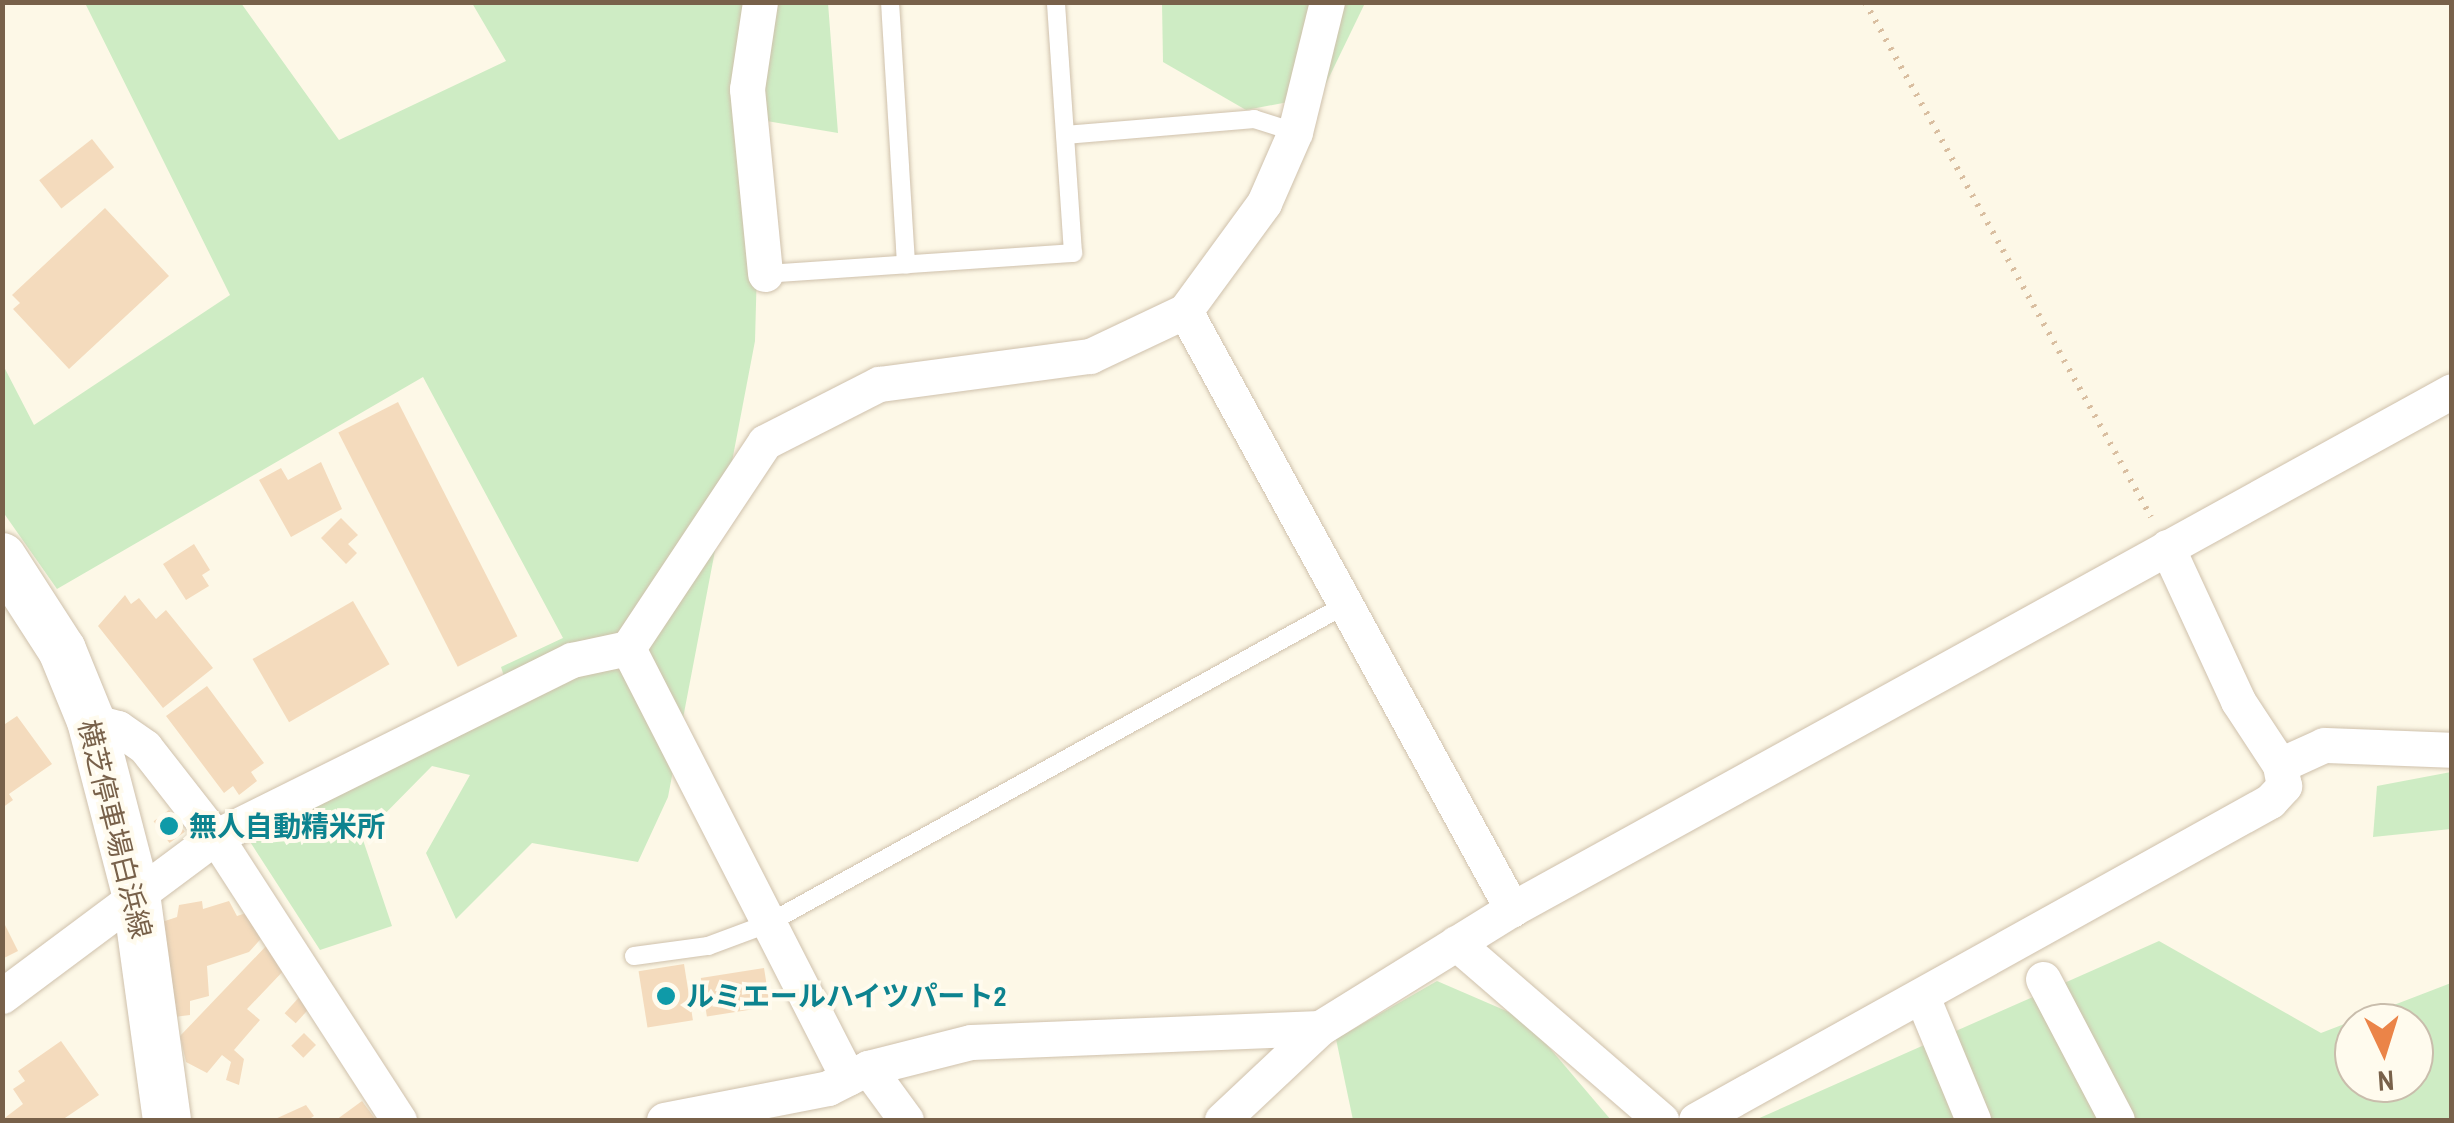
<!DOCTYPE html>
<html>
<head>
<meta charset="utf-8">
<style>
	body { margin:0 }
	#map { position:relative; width:2454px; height:1123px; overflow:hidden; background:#fdf8e7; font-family:"Archivo Narrow","Noto Sans JP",sans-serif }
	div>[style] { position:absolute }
	.green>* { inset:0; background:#ceecc4 }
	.building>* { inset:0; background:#f4dbbd; transform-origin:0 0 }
	.path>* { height:6px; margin-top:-3px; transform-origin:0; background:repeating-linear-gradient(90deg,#d9bea0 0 2.5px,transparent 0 10.5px) }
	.roads { filter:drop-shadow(0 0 2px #cfc1ac) drop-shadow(0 0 2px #cfc1ac) }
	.lane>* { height:18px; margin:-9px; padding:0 9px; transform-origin:9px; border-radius:9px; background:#fff }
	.street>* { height:35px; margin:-17.5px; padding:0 17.5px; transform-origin:17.5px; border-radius:17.5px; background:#fff }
	.secondary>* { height:48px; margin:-24px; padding:0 24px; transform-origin:24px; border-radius:24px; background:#fff }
	.dots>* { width:28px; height:28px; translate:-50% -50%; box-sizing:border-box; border:5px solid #fffbee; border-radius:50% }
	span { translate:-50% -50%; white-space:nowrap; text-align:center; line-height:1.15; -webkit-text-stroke:8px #fffbee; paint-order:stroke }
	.culture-label { font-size:28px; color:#0d838f; font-weight:700 }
	.left { translate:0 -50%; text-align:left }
	.street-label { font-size:28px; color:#78614a }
	.frame { position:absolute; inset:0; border:5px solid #78614a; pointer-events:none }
	.north { position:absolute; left:2334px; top:1003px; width:100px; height:100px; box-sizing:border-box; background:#fffbee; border:2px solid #c9bdac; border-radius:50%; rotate:176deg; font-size:28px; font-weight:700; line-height:40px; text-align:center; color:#78614a }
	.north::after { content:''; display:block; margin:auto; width:35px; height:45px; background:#eb8448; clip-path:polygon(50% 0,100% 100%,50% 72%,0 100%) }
</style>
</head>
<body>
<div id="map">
	<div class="green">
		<i style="clip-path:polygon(85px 3px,241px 3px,339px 140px,506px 61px,472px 3px,828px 3px,838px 133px,761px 120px,755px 341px,668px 797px,638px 862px,532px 843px,456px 919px,426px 853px,470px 775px,432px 766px,362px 837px,392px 926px,320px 950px,245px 834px,513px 704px,501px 667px,563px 638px,423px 377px,57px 589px,3px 512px,2px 363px,34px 425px,230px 295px)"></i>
		<i style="clip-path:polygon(1162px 3px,1365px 3px,1320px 96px,1246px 110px,1163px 62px)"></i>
		<i style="clip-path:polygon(2451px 772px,2451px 829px,2373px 837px,2377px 786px)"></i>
		<i style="clip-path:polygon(evenodd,2159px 941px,2321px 1033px,2451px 983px,2451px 1120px,1755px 1120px,2159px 941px,2354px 1023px,2414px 1023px,2414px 1083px,2354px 1083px,2354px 1023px)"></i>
		<i style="clip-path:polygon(1437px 981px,1525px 1019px,1611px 1120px,1353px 1120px,1336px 1039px)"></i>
	</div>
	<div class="building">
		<i style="left:92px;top:139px;width:36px;height:67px;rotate:52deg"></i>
		<i style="clip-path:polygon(105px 208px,169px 276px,69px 369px,13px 309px,20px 303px,12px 295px)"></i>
		<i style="left:398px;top:402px;width:263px;height:67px;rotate:63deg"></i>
		<i style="clip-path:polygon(321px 462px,342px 509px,291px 537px,259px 480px,281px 468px,288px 480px)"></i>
		<i style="clip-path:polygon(341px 518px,358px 535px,348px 544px,357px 553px,346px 564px,321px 538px)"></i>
		<i style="clip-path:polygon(194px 544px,210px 570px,202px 575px,209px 586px,186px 600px,163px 564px)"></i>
		<i style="clip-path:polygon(125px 595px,131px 604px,139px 598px,156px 619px,166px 610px,213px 668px,163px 708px,98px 626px)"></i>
		<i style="left:353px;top:601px;width:73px;height:116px;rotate:60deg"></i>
		<i style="clip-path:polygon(207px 686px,264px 763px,251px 772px,257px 781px,239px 795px,233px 786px,224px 793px,166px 716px)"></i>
		<i style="clip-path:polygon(17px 716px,52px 764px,9px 794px,13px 800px,2px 808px,2px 726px)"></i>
		<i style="left:169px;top:810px;width:27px;height:19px;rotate:54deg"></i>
		<i style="clip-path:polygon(202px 901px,203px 909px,229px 901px,237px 916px,249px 912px,265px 934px,249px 952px,207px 966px,209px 996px,190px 1001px,190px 1015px,174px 1017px,159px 923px,177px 917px,179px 905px)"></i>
		<i style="clip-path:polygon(2px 919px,18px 951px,2px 959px)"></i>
		<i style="clip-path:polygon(268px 944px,288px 966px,247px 1009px,260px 1020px,234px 1050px,244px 1059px,239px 1085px,226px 1080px,231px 1062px,222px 1055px,207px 1073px,186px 1062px,180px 1036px)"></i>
		<i style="left:684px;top:964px;width:57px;height:46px;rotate:81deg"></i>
		<i style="left:764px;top:968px;width:39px;height:64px;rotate:81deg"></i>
		<i style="left:302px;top:994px;width:15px;height:26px;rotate:42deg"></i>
		<i style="left:304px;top:1033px;width:17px;height:18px;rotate:45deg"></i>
		<i style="clip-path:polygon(61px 1041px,99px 1095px,62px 1120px,2px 1120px,23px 1104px,13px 1089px,25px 1081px,18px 1071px)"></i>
		<i style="clip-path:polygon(362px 1101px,376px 1120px,336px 1120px)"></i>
		<i style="clip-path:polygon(306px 1105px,314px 1116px,308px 1120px,273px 1120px)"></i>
	</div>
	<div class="path">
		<i style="left:1865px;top:2px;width:589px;rotate:60.95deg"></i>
	</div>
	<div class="roads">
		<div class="lane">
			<i style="left:890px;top:2px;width:263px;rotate:86.5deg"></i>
			<i style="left:1065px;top:135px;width:190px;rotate:-4.8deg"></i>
			<i style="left:1254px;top:119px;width:43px;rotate:17.6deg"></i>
			<i style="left:765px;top:274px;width:309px;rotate:-3.9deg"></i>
			<i style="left:1073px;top:253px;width:252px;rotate:-93.9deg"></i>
			<i style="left:634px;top:956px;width:75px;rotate:-7.7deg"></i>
			<i style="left:708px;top:946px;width:63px;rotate:-20.4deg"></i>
			<i style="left:767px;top:924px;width:662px;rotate:-28.89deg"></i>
		</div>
		<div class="street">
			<i style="left:760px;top:2px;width:88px;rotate:98.5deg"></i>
			<i style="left:747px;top:89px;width:186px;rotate:84.4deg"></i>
			<i style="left:1185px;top:311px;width:682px;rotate:61.33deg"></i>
			<i style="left:2167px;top:547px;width:170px;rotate:65.2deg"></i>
			<i style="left:2238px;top:701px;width:77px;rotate:56.7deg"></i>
			<i style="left:2280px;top:765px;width:48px;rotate:-24.4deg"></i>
			<i style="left:2324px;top:745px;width:128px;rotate:2.2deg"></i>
			<i style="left:91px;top:721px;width:28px;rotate:15deg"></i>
			<i style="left:118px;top:728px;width:33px;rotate:35deg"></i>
			<i style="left:145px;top:747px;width:117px;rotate:52deg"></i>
			<i style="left:217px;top:839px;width:335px;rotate:57.1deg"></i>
			<i style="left:1456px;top:943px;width:271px;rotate:40.8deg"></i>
			<i style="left:2043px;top:979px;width:159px;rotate:62.3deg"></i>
			<i style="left:2px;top:996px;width:266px;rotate:-36.7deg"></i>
			<i style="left:215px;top:837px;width:398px;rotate:-26.4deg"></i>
			<i style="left:572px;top:660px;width:57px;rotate:-12.1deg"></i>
			<i style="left:1923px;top:999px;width:131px;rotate:67.5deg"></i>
			<i style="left:868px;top:1068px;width:64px;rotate:53.8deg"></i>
			<i style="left:848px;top:1078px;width:483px;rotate:-117.1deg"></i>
			<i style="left:628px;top:648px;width:247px;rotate:-56.4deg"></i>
			<i style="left:765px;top:442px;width:128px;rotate:-27deg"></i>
			<i style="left:879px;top:384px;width:213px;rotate:-7.6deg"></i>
			<i style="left:1090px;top:356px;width:105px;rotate:-25.3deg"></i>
			<i style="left:1185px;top:311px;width:134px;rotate:-53.8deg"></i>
			<i style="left:1264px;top:203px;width:77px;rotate:-66.4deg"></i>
			<i style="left:1295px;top:132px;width:134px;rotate:-76.2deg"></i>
			<i style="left:664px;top:1120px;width:167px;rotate:-11deg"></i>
			<i style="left:828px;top:1088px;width:45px;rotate:-26.6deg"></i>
			<i style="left:868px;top:1068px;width:106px;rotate:-14.2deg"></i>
			<i style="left:971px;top:1042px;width:349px;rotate:-2.3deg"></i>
			<i style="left:1222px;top:1120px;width:134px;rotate:-43.2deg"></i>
			<i style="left:1320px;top:1028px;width:226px;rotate:-31.8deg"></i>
			<i style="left:1512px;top:909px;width:1073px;rotate:-28.86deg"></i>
			<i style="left:1696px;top:1120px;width:657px;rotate:-29.06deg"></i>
			<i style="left:2270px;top:801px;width:21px;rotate:-47deg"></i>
			<i style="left:2284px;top:786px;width:21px;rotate:-101deg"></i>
		</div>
		<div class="secondary">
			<i style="left:2px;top:557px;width:111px;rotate:57.2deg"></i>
			<i style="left:62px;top:650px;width:77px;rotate:67.8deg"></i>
			<i style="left:91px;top:721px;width:179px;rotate:75.4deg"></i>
			<i style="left:136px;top:894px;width:228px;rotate:82.2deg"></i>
		</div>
	</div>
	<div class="dots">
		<i style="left:169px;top:826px;background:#0f9aa8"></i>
		<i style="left:666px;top:996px;background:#0f9aa8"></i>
	</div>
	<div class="culture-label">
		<span class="left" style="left:189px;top:826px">無人自動精米所</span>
		<span class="left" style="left:686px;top:996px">ルミエールハイツパート2</span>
	</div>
	<div class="street-label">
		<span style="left:115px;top:829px;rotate:76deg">横芝停車場白浜線</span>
	</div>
	<div class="frame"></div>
	<div class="north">N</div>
</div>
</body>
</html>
